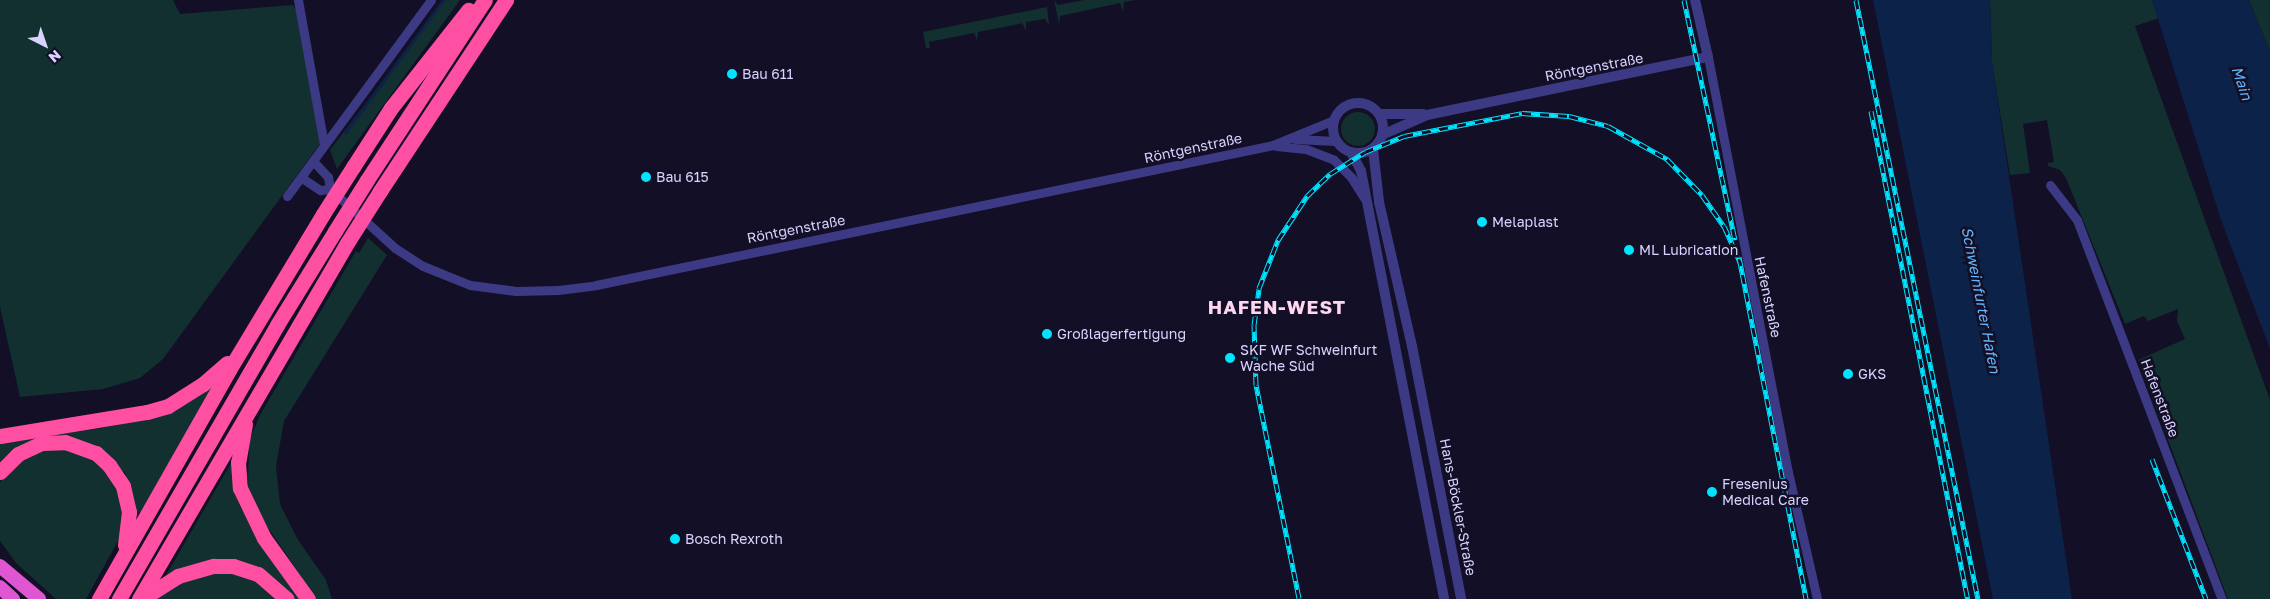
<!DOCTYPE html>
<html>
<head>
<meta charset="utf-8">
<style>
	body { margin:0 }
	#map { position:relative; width:2270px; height:599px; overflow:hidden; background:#130f26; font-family:"Golos Text",sans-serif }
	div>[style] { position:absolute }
	.green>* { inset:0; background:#12302f }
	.round { border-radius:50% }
	.water>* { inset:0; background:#0c2248 }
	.stream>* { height:3px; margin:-1.5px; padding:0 1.5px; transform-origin:1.5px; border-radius:1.5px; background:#0c2248 }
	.minor>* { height:9px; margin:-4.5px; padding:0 4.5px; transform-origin:4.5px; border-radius:4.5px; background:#3d3a85 }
	.tertiary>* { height:10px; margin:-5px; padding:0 5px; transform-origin:5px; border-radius:5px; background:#3d3a85 }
	.tertiary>.ring { margin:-5px; padding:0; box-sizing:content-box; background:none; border:10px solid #3d3a85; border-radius:50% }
	.trunk>* { height:14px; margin:-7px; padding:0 7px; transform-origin:7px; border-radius:7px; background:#e055d1 }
	.motorway>* { height:15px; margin:-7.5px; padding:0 7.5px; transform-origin:7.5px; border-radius:7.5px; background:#ff4fa3 }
	.rail>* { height:5px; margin-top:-2.5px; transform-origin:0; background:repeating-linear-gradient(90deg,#130f26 0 9px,#00e5ff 0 18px); box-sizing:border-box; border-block:1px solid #00e5ff }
	.motorway-bridge>* { height:15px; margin:-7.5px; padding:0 7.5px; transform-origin:7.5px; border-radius:7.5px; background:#ff4fa3 }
	.dots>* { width:14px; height:14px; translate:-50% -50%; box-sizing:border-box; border:2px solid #130f26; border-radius:50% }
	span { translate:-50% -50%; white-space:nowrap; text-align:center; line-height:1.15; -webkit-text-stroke:5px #130f26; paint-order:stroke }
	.street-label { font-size:14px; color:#d9d4ff }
	.poi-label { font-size:14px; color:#d9d4ff }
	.left { translate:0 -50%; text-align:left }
	.water-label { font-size:15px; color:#62b6ff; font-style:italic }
	.district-label { font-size:19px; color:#ffd6f0; font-weight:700; letter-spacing:1px }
	.north { position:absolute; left:20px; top:20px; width:50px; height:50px; -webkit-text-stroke:4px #130f26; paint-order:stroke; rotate:139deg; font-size:14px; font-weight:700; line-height:20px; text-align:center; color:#d9d4ff }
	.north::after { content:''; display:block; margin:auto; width:18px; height:22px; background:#d9d4ff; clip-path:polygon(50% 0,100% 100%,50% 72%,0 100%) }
</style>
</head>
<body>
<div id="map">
	<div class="green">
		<i style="clip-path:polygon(0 0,173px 0,180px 14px,293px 5px,299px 12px,321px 142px,163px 359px,140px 378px,103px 389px,20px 397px,0 307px)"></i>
		<i style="clip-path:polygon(445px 0,460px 0,337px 169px,330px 150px)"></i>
		<i style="clip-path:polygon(1054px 0,1058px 5px,1084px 0,1136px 0,1124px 2px,1123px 11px,1120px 3px,1060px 16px,1059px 24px)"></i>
		<i style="clip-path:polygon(1990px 0,2152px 0,2159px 18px,2135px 26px,2270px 400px,2270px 599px,2228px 599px,2138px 360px,2185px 339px,2177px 321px,2178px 309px,2148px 321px,2144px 316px,2125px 324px,2066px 178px,2060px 170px,2048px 166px,2048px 163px,2054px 162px,2047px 120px,2023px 124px,2030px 173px,2010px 175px,1992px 62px)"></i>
		<i style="clip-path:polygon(2249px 0,2270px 0,2270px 52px)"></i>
		<i style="clip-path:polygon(1047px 7px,1049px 25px,1045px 19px,1026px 22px,1026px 31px,1022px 23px,1019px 24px,978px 32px,977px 40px,974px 33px,929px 42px,930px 48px,926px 48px,923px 32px)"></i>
		<i class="round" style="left:1341px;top:112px;width:34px;height:34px"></i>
		<i style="clip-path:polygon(368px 238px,387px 255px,284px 421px,276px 466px,280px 504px,298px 540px,326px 580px,332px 599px,312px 599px,301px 576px,258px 513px,248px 486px,249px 441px,260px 415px,356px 251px,359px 253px)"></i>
		<i style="clip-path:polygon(215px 383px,140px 513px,137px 512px,125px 473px,95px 445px,15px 449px,0 462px,0 442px,97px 429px,167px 414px)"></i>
		<i style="clip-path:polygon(51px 447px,84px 454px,104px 467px,121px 494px,123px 532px,86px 599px,56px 599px,16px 563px,0 541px,0 483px,3px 477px,23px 457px)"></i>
		<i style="clip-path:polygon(235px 456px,235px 464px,301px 599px,292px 599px,234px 563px,165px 577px)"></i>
		<i style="clip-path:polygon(226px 571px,245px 574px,283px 599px,158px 599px,165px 591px,190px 577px)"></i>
	</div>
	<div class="water">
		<i style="clip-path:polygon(1873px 0,1990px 0,1992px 62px,2072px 599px,1993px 599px)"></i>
		<i style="clip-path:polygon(2152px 0,2249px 0,2270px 52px,2270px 349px,2220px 217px)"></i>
	</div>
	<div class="stream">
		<i style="left:345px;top:133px;width:165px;rotate:-53.6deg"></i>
	</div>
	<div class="minor">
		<i style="left:298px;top:0;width:147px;rotate:79.8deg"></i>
		<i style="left:1708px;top:57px;width:423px;rotate:79.1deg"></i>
		<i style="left:1788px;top:472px;width:130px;rotate:77.1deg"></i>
		<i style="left:1295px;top:139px;width:41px;rotate:2.8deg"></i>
		<i style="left:1276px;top:146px;width:30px;rotate:6deg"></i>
		<i style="left:1306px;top:149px;width:30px;rotate:21deg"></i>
		<i style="left:1334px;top:160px;width:24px;rotate:45deg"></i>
		<i style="left:1351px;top:177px;width:25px;rotate:58deg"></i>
		<i style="left:314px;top:162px;width:21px;rotate:47deg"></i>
		<i style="left:328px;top:177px;width:12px;rotate:81deg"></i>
		<i style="left:330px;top:189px;width:88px;rotate:42.2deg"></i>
		<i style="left:395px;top:248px;width:33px;rotate:33deg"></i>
		<i style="left:423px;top:266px;width:51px;rotate:22deg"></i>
		<i style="left:470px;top:285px;width:46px;rotate:7.4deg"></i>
		<i style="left:516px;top:291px;width:42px;rotate:-1.4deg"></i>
		<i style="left:558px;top:290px;width:38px;rotate:-7deg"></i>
		<i style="left:596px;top:285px;width:691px;rotate:-11.68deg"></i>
		<i style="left:1273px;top:145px;width:66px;rotate:-22.3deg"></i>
		<i style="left:302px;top:178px;width:22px;rotate:34deg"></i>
		<i style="left:320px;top:190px;width:10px;rotate:-6deg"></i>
		<i style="left:2050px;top:185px;width:44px;rotate:52.4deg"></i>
		<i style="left:2077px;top:220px;width:406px;rotate:69.1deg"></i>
		<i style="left:287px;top:196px;width:243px;rotate:-53.7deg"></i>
	</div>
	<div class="tertiary">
		<i class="ring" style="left:1333px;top:103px;width:40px;height:40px"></i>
		<i style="left:1379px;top:114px;width:44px"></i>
		<i style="left:1382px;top:135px;width:49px;rotate:-24deg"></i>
		<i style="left:1427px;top:115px;width:287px;rotate:-11.7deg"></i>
		<i style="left:1708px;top:57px;width:58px;rotate:-102.8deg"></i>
		<i style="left:1373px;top:149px;width:53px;rotate:83.5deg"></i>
		<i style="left:1379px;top:202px;width:148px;rotate:77.1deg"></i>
		<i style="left:1412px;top:346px;width:258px;rotate:79deg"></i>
		<i style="left:1351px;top:152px;width:21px;rotate:62deg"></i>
		<i style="left:1361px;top:171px;width:436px;rotate:79deg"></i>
	</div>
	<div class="trunk">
		<i style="left:0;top:566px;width:51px;rotate:40.2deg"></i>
		<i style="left:0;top:587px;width:18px;rotate:43deg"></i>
	</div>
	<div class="motorway">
		<i style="left:353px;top:167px;width:70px;rotate:-57.2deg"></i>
		<i style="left:391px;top:108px;width:125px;rotate:-51.8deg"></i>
		<i style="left:367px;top:180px;width:215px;rotate:-56.8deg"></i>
		<i style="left:380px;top:191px;width:229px;rotate:-56.6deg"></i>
		<i style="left:245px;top:424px;width:39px;rotate:100deg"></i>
		<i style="left:238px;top:462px;width:26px;rotate:86deg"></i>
		<i style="left:240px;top:488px;width:55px;rotate:64.4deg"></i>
		<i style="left:264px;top:538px;width:75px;rotate:54.2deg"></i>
		<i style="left:0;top:436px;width:149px;rotate:-9.3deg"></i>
		<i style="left:147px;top:412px;width:22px;rotate:-16deg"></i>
		<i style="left:168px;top:406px;width:41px;rotate:-32.2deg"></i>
		<i style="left:203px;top:384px;width:32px;rotate:-41deg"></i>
		<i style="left:0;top:472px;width:25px;rotate:-45deg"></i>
		<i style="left:18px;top:454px;width:26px;rotate:-25deg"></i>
		<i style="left:42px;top:443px;width:23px;rotate:-2deg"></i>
		<i style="left:65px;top:442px;width:33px;rotate:20deg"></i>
		<i style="left:96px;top:453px;width:18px;rotate:43deg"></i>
		<i style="left:109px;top:465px;width:25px;rotate:56deg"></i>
		<i style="left:123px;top:486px;width:27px;rotate:77deg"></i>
		<i style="left:129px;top:512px;width:33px;rotate:97deg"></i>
		<i style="left:99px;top:599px;width:263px;rotate:-60.4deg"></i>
		<i style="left:229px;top:370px;width:182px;rotate:-58.9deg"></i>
		<i style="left:119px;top:599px;width:316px;rotate:-60deg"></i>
		<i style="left:277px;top:325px;width:110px;rotate:-58.3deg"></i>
		<i style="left:139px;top:599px;width:412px;rotate:-59.7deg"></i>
		<i style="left:142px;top:599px;width:43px;rotate:-32.6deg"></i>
		<i style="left:178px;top:576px;width:37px;rotate:-16deg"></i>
		<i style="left:214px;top:566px;width:19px"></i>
		<i style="left:233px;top:566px;width:26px;rotate:18deg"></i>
		<i style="left:258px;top:574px;width:38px;rotate:41deg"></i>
	</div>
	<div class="rail">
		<i style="left:1684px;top:0;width:245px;rotate:78deg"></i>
		<i style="left:1856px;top:0;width:611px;rotate:78.49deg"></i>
		<i style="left:1871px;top:111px;width:498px;rotate:78.8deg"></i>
		<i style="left:1739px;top:257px;width:349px;rotate:78.9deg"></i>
		<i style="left:2152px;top:459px;width:150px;rotate:68.9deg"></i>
		<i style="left:1299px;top:598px;width:217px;rotate:-101.4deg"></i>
		<i style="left:1256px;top:385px;width:60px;rotate:-91.9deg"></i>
		<i style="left:1254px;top:325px;width:37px;rotate:-82deg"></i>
		<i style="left:1259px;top:288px;width:52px;rotate:-68.4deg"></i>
		<i style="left:1278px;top:240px;width:53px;rotate:-56.6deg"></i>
		<i style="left:1307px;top:196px;width:32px;rotate:-44deg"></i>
		<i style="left:1330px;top:174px;width:41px;rotate:-32.2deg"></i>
		<i style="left:1365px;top:152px;width:42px;rotate:-22.3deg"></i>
		<i style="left:1404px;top:136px;width:120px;rotate:-11deg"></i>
		<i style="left:1522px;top:113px;width:47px;rotate:3.7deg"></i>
		<i style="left:1569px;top:116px;width:40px;rotate:14.4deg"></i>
		<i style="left:1608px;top:126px;width:68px;rotate:29.2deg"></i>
		<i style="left:1667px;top:159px;width:50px;rotate:45.8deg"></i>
		<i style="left:1702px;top:195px;width:38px;rotate:55deg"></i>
		<i style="left:1724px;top:226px;width:39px;rotate:66deg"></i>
	</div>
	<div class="motorway-bridge">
		<i style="left:323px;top:214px;width:56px;rotate:-57.4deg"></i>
		<i style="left:335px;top:231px;width:60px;rotate:-57.9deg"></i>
		<i style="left:347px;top:243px;width:62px;rotate:-57.6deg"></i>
	</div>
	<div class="dots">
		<i style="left:732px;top:74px;background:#00e5ff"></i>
		<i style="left:646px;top:177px;background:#00e5ff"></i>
		<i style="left:1482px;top:222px;background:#00e5ff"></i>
		<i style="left:1629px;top:250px;background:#00e5ff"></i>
		<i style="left:1047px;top:334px;background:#00e5ff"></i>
		<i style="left:1230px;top:358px;background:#00e5ff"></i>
		<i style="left:1848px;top:374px;background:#00e5ff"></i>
		<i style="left:1712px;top:492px;background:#00e5ff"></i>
		<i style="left:675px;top:539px;background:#00e5ff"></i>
	</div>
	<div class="street-label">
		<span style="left:1594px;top:67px;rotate:-11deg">Röntgenstraße</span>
		<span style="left:1193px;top:148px;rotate:-12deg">Röntgenstraße</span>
		<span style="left:796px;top:229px;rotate:-11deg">Röntgenstraße</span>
		<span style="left:1768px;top:297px;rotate:78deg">Hafenstraße</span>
		<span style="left:2160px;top:398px;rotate:69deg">Hafenstraße</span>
		<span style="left:1458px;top:507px;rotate:79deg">Hans-Böckler-Straße</span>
	</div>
	<div class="poi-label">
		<span class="left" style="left:742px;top:74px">Bau 611</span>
		<span class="left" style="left:656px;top:177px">Bau 615</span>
		<span class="left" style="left:1492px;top:222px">Melaplast</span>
		<span class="left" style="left:1639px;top:250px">ML Lubrication</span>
		<span class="left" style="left:1057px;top:334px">Großlagerfertigung</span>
		<span class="left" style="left:1240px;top:358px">SKF WF Schweinfurt<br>Wache Süd</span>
		<span class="left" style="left:1858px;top:374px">GKS</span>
		<span class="left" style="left:1722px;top:492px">Fresenius<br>Medical Care</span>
		<span class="left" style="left:685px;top:539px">Bosch Rexroth</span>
	</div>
	<div class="water-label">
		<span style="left:2242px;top:83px;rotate:71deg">Main</span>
		<span style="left:1981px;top:300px;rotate:79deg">Schweinfurter Hafen</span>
	</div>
	<div class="district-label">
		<span style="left:1277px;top:307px">HAFEN-WEST</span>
	</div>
	<div class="north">N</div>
</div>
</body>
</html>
